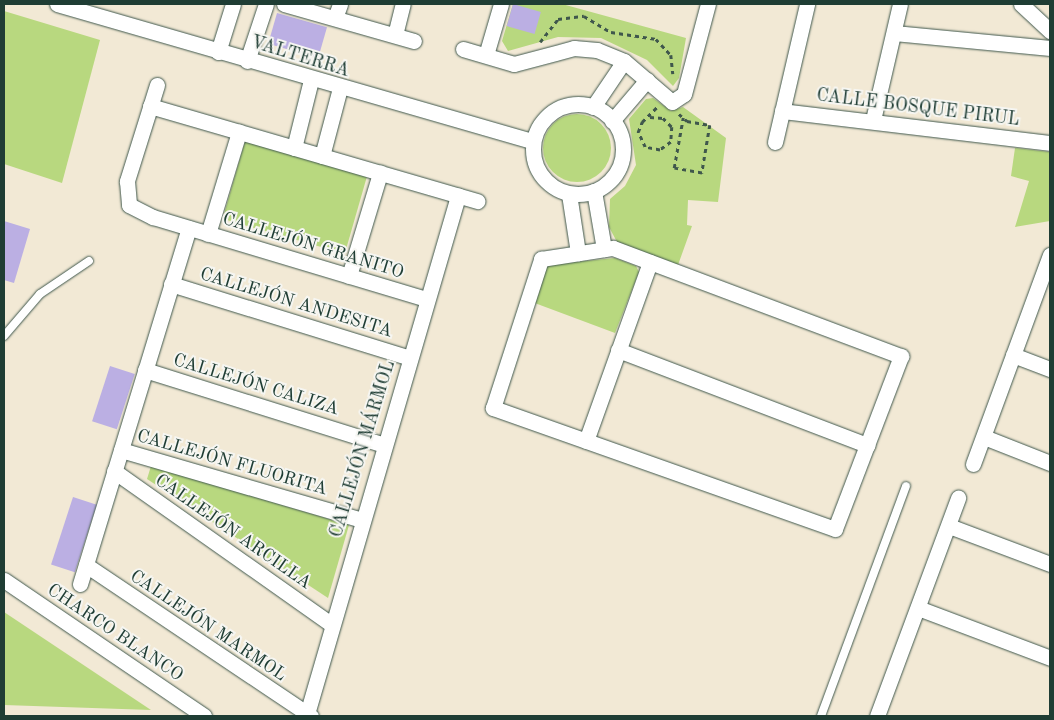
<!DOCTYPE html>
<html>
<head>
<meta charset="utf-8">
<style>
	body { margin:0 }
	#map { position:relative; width:1054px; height:720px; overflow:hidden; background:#f2e9d5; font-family:"Old Standard TT",serif }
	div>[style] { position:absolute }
	.green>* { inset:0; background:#b8d87f; transform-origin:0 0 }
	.round { border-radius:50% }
	.building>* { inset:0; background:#bbafe3; transform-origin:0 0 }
	.path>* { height:2.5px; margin-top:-1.25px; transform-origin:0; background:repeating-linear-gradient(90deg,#3f574c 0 4px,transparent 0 8px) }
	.roads { filter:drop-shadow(0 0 1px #3f574c) drop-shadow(0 0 1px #3f574c) }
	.lane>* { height:8px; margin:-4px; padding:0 4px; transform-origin:4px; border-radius:4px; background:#fff }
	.street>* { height:15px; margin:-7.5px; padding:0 7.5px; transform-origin:7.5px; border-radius:7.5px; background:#fff }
	.street>.ring { margin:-7.5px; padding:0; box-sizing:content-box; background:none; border:15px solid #fff; border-radius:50% }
	span { translate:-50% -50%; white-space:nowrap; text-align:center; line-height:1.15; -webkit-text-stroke:4px #f6f6f2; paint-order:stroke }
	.street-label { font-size:18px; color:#1f3d34 }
	.frame { position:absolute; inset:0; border:5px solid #1f3d34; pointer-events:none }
</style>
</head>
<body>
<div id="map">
	<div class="green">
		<i style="clip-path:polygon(513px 4px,562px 4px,686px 38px,679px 78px,673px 86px,647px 60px,601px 38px,558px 37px,508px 51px,502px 41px)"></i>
		<i style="clip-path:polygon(4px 11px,100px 40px,62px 183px,4px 164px)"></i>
		<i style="clip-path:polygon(653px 98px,671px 111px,683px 107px,726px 138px,718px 202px,688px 200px,687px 225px,692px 226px,678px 265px,617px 242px,609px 227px,610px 199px,625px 186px,636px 165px,629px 119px,646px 99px)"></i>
		<i class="round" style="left:543px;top:114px;width:68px;height:68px"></i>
		<i style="left:245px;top:141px;width:127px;height:81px;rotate:16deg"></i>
		<i style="clip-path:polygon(1015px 148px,1050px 152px,1050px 221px,1015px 227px,1029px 181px,1011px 176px)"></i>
		<i style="clip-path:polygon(615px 258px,636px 266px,639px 272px,615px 333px,532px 302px,545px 265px)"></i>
		<i style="clip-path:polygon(151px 466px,349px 525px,328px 598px,147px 479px)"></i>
		<i style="clip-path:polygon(4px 612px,151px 710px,4px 705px)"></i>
	</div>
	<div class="building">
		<i style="left:513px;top:4px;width:29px;height:23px;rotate:16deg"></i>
		<i style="left:277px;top:13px;width:52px;height:32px;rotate:16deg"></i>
		<i style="clip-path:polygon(4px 221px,30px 229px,14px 283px,4px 280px)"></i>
		<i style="left:110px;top:366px;width:26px;height:58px;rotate:18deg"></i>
		<i style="left:73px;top:497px;width:25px;height:71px;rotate:18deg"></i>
	</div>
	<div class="path">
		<i style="left:540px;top:42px;width:29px;rotate:-52deg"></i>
		<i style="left:558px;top:19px;width:26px;rotate:-7deg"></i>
		<i style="left:584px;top:16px;width:31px;rotate:31deg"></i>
		<i style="left:611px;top:32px;width:46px;rotate:8.8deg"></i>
		<i style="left:656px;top:39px;width:22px;rotate:47deg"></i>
		<i style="left:671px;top:55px;width:19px;rotate:84deg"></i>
		<i style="left:679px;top:114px;width:11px;rotate:41deg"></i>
		<i style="left:687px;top:121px;width:23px;rotate:10deg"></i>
		<i style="left:710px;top:125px;width:49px;rotate:99.5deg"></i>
		<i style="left:702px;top:173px;width:28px;rotate:-170deg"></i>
		<i style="left:674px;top:168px;width:51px;rotate:-79.8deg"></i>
		<i style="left:650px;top:117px;width:13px;rotate:4deg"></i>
		<i style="left:663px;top:118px;width:13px;rotate:45deg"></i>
		<i style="left:672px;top:127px;width:15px;rotate:94deg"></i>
		<i style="left:671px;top:142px;width:14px;rotate:144deg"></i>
		<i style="left:660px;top:150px;width:15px;rotate:-169deg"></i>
		<i style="left:645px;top:147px;width:17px;rotate:-115deg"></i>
		<i style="left:638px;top:132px;width:11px;rotate:-68deg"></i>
		<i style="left:642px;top:122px;width:21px;rotate:-45deg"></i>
	</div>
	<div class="roads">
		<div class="lane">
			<i style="left:4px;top:336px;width:55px;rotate:-49.4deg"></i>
			<i style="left:40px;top:294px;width:59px;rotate:-34deg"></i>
			<i style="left:821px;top:716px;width:245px;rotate:-69.7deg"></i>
		</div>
		<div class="street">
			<i style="left:57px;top:4px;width:495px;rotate:16.1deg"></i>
			<i style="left:284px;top:4px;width:135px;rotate:15.9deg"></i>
			<i style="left:1021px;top:4px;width:40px;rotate:43deg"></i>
			<i style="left:335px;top:18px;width:15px;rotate:-70deg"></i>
			<i style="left:894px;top:33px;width:157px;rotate:5.5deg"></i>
			<i style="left:395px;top:35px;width:32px;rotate:-76deg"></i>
			<i style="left:463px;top:49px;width:53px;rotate:16.4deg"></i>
			<i style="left:514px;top:64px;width:62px;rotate:-14.9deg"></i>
			<i style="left:574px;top:48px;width:23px;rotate:5deg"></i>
			<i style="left:597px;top:50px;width:29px;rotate:22deg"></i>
			<i style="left:624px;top:61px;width:63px;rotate:40.5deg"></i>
			<i style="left:672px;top:102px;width:14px;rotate:-34deg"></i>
			<i style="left:684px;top:94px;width:93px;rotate:-75.1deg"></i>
			<i style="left:218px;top:52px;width:50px;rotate:-72.6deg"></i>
			<i style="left:486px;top:55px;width:53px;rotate:-73.6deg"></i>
			<i style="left:247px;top:61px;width:60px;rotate:-71.6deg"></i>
			<i style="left:157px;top:85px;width:101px;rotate:107.4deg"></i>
			<i style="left:127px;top:181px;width:24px;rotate:85deg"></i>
			<i style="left:129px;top:205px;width:27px;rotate:27deg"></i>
			<i style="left:153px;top:217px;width:286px;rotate:16.7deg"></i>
			<i class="ring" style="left:533px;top:104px;width:75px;height:75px"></i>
			<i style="left:150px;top:106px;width:341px;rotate:16.2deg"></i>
			<i style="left:593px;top:107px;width:55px;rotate:-56deg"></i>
			<i style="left:782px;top:111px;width:270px;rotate:6.8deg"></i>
			<i style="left:873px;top:120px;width:119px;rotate:-76.9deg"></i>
			<i style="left:612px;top:121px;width:54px;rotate:-49.5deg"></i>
			<i style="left:775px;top:142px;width:142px;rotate:-76.9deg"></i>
			<i style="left:294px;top:148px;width:70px;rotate:-76deg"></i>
			<i style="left:322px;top:156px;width:70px;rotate:-75.2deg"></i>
			<i style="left:594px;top:191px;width:59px;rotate:80.2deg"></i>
			<i style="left:569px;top:194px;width:60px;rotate:81.3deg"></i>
			<i style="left:208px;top:234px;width:107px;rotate:-73.1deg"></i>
			<i style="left:613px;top:248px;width:308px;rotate:20.6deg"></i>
			<i style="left:901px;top:356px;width:185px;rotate:110.9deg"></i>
			<i style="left:835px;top:529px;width:363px;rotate:-160.5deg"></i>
			<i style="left:493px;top:408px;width:157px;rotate:-72.1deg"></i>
			<i style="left:541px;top:259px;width:73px;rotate:-8.7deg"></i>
			<i style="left:349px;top:276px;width:108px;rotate:-73.2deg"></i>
			<i style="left:171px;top:284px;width:250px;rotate:17.2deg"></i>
			<i style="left:618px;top:350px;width:267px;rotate:20.9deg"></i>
			<i style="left:1013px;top:355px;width:40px;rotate:21deg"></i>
			<i style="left:145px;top:370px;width:250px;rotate:17.4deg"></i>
			<i style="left:984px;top:437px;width:71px;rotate:21.5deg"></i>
			<i style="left:586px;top:441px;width:190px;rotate:-70.3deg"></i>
			<i style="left:121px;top:450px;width:251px;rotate:16.2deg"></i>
			<i style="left:973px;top:464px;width:223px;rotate:-69.8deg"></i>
			<i style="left:114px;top:471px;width:266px;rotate:35.2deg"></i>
			<i style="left:949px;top:526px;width:108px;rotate:20.6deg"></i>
			<i style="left:86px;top:565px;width:271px;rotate:33.9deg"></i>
			<i style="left:4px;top:580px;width:242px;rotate:34.2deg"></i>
			<i style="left:80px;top:584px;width:372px;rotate:-73deg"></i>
			<i style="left:918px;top:608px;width:141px;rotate:20.7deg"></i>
			<i style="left:307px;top:714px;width:540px;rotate:-73.75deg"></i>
			<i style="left:877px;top:716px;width:233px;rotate:-69.6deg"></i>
		</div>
	</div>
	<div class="street-label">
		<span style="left:300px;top:57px;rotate:17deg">VALTERRA</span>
		<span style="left:918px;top:108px;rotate:7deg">CALLE BOSQUE PIRUL</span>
		<span style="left:313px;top:246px;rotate:17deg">CALLEJÓN GRANITO</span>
		<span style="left:296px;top:303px;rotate:17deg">CALLEJÓN ANDESITA</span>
		<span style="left:256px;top:385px;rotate:17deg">CALLEJÓN CALIZA</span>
		<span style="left:363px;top:449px;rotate:-73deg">CALLEJÓN MÁRMOL</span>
		<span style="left:232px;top:463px;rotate:16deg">CALLEJÓN FLUORITA</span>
		<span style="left:233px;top:532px;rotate:35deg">CALLEJÓN ARCILLA</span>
		<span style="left:208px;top:626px;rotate:34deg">CALLEJÓN MARMOL</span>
		<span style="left:115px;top:633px;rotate:34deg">CHARCO BLANCO</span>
	</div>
	<div class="frame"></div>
</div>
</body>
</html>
